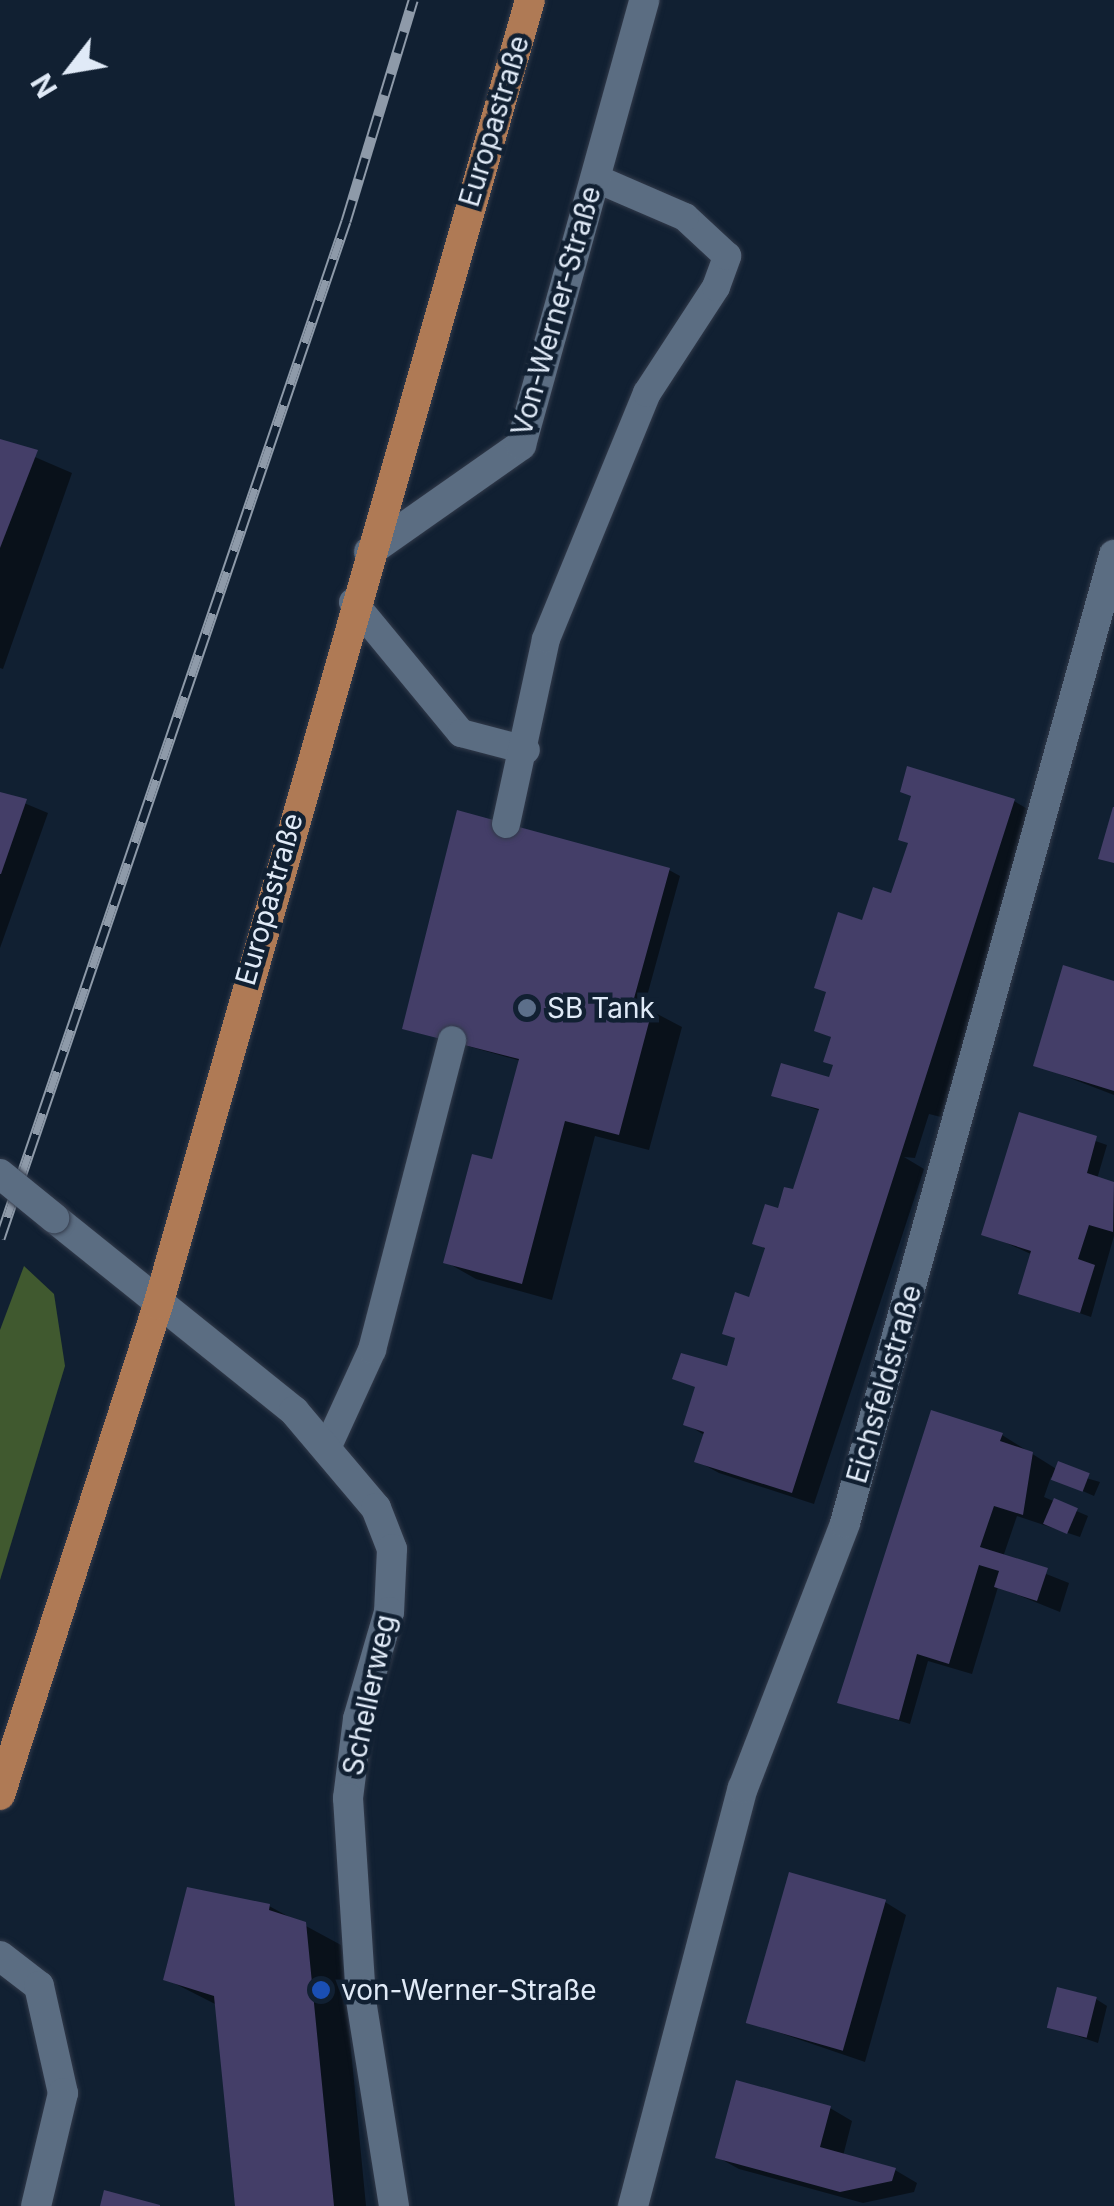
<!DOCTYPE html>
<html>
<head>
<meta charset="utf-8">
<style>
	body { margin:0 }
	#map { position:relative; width:1114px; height:2206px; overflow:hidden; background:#112032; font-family:Inter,sans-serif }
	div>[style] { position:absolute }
	.forest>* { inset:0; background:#40592f }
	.shadow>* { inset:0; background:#0007 }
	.building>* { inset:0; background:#443e68; transform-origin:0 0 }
	.roads { filter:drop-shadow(0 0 2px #323a4a) drop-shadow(0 0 2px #323a4a) }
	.service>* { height:28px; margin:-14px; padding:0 14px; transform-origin:14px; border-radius:14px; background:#5b6d82 }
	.minor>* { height:30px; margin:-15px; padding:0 15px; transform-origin:15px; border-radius:15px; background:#5b6d82 }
	.tertiary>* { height:30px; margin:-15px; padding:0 15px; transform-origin:15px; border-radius:15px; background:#5b6d82 }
	.primary>* { height:30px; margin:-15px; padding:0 15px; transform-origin:15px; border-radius:15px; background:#af7a55 }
	.rail>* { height:11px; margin-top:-5.5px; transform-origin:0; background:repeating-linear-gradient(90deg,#112032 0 22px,#8e9aa9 0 44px); box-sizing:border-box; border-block:2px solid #8e9aa9 }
	.bridges { filter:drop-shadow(0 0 2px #323a4a) drop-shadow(0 0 2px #323a4a) }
	.tertiary-bridge>* { height:30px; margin:-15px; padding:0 15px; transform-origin:15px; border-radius:15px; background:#5b6d82 }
	.dots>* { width:28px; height:28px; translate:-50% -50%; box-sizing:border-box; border:5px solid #112032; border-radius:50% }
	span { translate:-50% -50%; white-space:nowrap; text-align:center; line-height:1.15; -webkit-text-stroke:9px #112032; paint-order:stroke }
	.street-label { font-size:28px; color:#e0eaf7 }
	.poi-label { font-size:28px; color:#e0eaf7 }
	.left { translate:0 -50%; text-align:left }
	.north { position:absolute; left:20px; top:20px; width:100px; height:100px; -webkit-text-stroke:8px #112032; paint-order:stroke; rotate:239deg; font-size:28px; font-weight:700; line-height:40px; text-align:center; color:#e0eaf7 }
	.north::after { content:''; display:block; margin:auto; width:35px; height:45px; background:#e0eaf7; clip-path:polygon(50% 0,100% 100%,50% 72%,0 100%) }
</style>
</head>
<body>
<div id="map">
	<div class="forest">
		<i style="clip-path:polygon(24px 1266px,54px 1294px,65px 1366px,0 1580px,0 1330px)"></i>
	</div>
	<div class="shadow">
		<i style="clip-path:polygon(0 442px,72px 473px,3px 669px,0 668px)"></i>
		<i style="clip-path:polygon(0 793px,48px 813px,0 948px)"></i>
		<i style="clip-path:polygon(1014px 801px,1036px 814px,941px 1117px,929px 1114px,915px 1158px,904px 1157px,924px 1169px,814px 1504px,719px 1473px,697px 1461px,706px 1436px,686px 1424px,698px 1387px,675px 1378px,728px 1370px,738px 1340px,725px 1332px,750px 1300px,767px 1250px,755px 1242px,794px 1192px,821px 1111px,774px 1095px,843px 1086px,833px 1038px,817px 1030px,864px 923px)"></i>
		<i style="clip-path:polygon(669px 870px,680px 876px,644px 1007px,682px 1027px,649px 1150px,595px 1136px,552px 1300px,476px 1279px,446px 1262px,493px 1162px,521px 1061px,404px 1028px)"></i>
		<i style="clip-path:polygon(1114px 984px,1114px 1095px,1036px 1065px)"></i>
		<i style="clip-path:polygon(1020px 1115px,1107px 1145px,1097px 1179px,1114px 1184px,1114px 1236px,1091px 1317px,1021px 1293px,1033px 1255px,984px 1233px)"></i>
		<i style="clip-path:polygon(932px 1413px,1002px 1435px,1058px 1470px,1100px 1482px,1094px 1496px,1051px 1477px,1044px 1497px,1088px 1516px,1080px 1537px,1017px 1516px,1003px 1557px,1069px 1583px,1060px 1612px,998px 1587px,972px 1674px,928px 1661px,910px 1724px,840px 1702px)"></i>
		<i style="clip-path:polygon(885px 1902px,906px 1915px,865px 2062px,748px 2022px)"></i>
		<i style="clip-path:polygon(269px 1906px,341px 1945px,366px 2206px,238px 2206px,217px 2005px,166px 1979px)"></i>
		<i style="clip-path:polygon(1096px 1999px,1107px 2006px,1098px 2043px,1051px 2027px)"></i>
		<i style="clip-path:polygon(830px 2108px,852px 2121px,843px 2156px,895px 2170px,917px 2183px,914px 2192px,863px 2203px,739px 2169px,717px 2157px)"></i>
	</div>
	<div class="building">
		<i style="clip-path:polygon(0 439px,38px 450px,0 548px)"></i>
		<i style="clip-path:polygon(907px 766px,1015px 799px,792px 1493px,694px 1462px,704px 1432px,683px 1425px,695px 1387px,672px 1379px,681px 1353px,727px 1366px,735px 1338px,722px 1334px,735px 1292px,749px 1297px,765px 1248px,752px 1244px,765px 1204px,778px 1208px,784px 1187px,793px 1189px,819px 1109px,771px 1096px,781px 1063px,829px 1077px,833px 1065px,823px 1062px,831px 1037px,814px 1031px,826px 992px,814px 988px,838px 912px,862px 920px,873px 887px,891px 893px,908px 843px,898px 840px,911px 796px,900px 792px)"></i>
		<i style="clip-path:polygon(0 792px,27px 799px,1px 874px,0 874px)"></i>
		<i style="clip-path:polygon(1113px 807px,1114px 807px,1114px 863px,1098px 859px)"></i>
		<i style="clip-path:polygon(457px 810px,670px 868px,633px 1002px,653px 1007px,619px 1135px,565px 1121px,522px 1284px,443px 1263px,472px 1154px,492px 1159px,519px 1059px,402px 1029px)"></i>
		<i style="clip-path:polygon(1063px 965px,1114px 981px,1114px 1091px,1033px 1066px)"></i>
		<i style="clip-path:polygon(1019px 1112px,1097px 1136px,1087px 1173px,1114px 1182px,1113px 1232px,1089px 1225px,1078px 1259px,1095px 1265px,1080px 1313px,1018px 1294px,1031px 1251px,981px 1235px)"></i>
		<i style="clip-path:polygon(931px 1410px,1003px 1433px,1000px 1441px,1033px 1452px,1023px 1515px,994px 1506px,980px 1547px,1048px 1568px,1037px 1601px,994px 1587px,999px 1571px,979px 1565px,949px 1664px,917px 1654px,899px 1720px,837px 1703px)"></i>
		<i style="left:1058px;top:1461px;width:34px;height:20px;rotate:21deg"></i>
		<i style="left:1054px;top:1498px;width:26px;height:28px;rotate:23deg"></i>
		<i style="left:789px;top:1872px;width:101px;height:157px;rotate:16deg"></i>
		<i style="clip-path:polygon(187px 1887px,270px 1904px,269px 1910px,306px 1922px,334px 2206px,235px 2206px,214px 1996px,163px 1980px)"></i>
		<i style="left:1057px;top:1987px;width:41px;height:42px;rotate:14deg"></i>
		<i style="clip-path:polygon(736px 2080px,831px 2106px,820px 2147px,896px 2168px,892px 2181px,840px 2192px,715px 2158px)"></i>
		<i style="clip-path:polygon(104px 2190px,160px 2205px,160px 2206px,100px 2206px)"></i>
	</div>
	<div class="roads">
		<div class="service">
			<i style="left:353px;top:602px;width:170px;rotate:50.5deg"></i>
			<i style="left:461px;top:733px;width:67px;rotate:14.7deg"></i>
			<i style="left:506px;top:824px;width:189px;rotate:-77.8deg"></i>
			<i style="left:546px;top:639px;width:266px;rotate:-67.7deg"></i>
			<i style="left:647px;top:393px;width:126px;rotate:-56.9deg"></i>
			<i style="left:716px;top:287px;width:33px;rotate:-70deg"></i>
			<i style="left:727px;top:256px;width:57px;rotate:-137.1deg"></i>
			<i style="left:685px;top:217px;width:98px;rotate:-156.6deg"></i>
			<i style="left:328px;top:1446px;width:106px;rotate:-65.4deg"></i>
			<i style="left:372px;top:1350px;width:320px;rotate:-75.5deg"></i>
		</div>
		<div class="minor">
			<i style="left:369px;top:552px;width:186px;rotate:-35.1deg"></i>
			<i style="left:521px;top:445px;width:462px;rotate:-74.5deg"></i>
			<i style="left:0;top:1956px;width:49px;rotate:37.6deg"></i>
			<i style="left:39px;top:1986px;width:110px;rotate:77.4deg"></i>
			<i style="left:63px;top:2093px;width:116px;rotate:103.4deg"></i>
			<i style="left:633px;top:2206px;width:432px;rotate:-75.3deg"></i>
			<i style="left:743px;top:1788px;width:284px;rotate:-68.9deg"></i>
			<i style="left:845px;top:1523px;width:1005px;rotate:-74.47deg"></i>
		</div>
		<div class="tertiary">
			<i style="left:54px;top:1218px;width:308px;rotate:38.8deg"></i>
			<i style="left:294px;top:1411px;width:127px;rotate:49.8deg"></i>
			<i style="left:376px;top:1508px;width:44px;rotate:68.7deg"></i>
			<i style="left:392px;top:1549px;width:63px;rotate:92.7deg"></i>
			<i style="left:389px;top:1612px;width:111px;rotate:106.2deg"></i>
			<i style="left:358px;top:1719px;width:80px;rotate:97.2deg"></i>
			<i style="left:348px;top:1798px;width:202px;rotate:86.3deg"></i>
			<i style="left:361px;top:2000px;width:209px;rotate:80.9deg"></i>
		</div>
		<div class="primary">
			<i style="left:0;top:1795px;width:515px;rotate:-72.13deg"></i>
			<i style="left:158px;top:1305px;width:1357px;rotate:-74.09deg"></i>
		</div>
	</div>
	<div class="rail">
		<i style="left:0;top:1238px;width:1074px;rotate:-71.21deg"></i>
		<i style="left:346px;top:221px;width:231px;rotate:-73.1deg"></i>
	</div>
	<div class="bridges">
		<div class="tertiary-bridge">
			<i style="left:0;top:1174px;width:70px;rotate:39.2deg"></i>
		</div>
	</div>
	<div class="dots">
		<i style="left:527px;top:1008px;background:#5c6f8a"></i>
		<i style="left:321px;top:1990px;background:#1a4fb4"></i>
	</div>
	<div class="street-label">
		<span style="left:494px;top:121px;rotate:-73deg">Europastraße</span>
		<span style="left:556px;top:311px;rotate:-74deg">Von-Werner-Straße</span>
		<span style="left:269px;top:899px;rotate:-74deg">Europastraße</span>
		<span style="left:884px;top:1384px;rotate:-74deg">Eichsfeldstraße</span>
		<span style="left:369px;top:1695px;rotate:-78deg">Schellerweg</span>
	</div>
	<div class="poi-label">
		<span class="left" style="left:547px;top:1008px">SB Tank</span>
		<span class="left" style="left:341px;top:1990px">von-Werner-Straße</span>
	</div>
	<div class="north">N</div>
</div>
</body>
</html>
